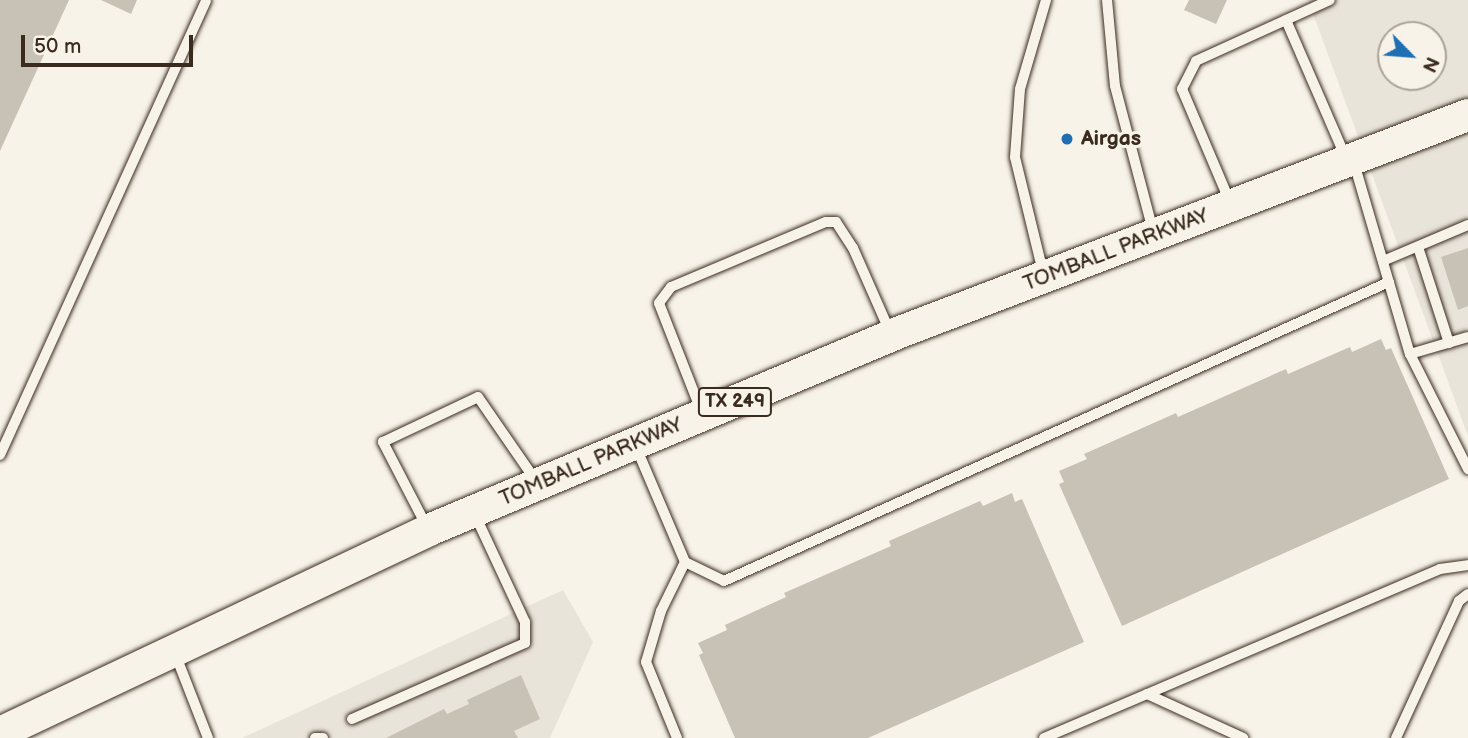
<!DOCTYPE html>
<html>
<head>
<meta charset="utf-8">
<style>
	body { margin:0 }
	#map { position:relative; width:1468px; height:738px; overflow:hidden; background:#f7f3e8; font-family:"Balsamiq Sans",sans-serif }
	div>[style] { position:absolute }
	.built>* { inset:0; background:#e9e4d9 }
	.building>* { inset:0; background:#c8c1b6 }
	.roads { filter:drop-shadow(0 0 2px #3b2a1e) drop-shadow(0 0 2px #3b2a1e) }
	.service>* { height:10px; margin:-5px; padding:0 5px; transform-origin:5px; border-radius:5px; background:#f7f3e8 }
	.primary>* { height:32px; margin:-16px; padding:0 16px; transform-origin:16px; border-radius:16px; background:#f7f3e8 }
	.dots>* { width:19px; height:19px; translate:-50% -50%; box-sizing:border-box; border:4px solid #f7f3e8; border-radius:50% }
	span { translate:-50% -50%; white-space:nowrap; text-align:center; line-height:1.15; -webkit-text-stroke:6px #f7f3e8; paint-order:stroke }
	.shield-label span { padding:2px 5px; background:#f7f3e8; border:2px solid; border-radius:5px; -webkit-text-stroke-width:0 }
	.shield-label { font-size:19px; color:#3b2a1e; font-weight:700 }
	.poi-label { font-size:21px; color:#3b2a1e; font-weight:700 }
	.left { translate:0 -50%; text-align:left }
	.street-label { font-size:21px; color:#3b2a1e }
	.north { position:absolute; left:1377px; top:21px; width:70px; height:70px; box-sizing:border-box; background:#f7f3e8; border:2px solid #aca397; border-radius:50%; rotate:115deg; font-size:19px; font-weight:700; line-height:28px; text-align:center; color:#3b2a1e }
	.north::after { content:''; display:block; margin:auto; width:24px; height:32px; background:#1f6fb2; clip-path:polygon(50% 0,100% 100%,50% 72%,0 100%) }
	.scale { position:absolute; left:21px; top:35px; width:172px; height:32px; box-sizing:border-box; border:4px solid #3b2a1e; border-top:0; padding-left:9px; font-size:21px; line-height:24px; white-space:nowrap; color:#3b2a1e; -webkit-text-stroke:5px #f7f3e8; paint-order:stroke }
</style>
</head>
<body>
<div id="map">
	<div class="built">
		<i style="clip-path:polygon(evenodd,1308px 0,1468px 0,1468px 436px,1308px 0,1391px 35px,1433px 35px,1433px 77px,1391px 77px,1391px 35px)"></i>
		<i style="clip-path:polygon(563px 590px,593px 642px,550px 738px,242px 738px)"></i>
	</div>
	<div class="building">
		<i style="clip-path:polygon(0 0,69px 0,0 151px)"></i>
		<i style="clip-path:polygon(101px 0,137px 0,131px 14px)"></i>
		<i style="clip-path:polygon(1189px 0,1227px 0,1216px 24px,1184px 10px)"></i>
		<i style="clip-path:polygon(1468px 248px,1468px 306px,1458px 310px,1441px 257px)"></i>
		<i style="clip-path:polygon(1381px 339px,1386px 350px,1391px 348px,1449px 479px,1122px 626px,1059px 484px,1064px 482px,1059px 471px,1087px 459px,1084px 454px,1176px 413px,1178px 417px,1286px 369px,1288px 374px,1350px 347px,1352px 352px)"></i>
		<i style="clip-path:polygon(1012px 493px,1015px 502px,1022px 499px,1084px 642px,868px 738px,735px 738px,699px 655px,703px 653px,698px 643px,727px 630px,725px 625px,786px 597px,784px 593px,891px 546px,889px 541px,980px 501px,983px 506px)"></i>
		<i style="clip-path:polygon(521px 675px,540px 719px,514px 731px,518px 738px,386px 738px,444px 709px,447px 714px,469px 704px,467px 700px)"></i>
	</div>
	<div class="roads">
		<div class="service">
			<i style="left:1107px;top:0;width:86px;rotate:84.7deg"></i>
			<i style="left:1115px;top:86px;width:150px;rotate:75.3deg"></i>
			<i style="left:1286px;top:20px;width:150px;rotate:66.5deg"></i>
			<i style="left:1354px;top:163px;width:199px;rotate:73.7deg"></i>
			<i style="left:1410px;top:354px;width:60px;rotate:-16.3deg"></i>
			<i style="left:1230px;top:202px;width:123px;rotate:-113deg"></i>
			<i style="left:1182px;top:89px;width:31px;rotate:-63deg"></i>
			<i style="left:1196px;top:61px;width:147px;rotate:-24.5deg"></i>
			<i style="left:1418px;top:247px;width:101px;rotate:72.1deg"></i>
			<i style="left:1383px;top:261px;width:92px;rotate:-23deg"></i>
			<i style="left:1043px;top:272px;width:118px;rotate:-103.7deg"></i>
			<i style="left:1015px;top:157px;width:68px;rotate:-85.8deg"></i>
			<i style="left:1020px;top:89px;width:93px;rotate:-73.7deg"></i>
			<i style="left:1410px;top:354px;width:129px;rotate:63.2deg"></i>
			<i style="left:702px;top:413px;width:118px;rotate:-111.4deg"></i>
			<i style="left:659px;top:303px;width:20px;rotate:-53deg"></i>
			<i style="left:671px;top:287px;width:168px;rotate:-22.8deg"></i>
			<i style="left:826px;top:222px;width:10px"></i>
			<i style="left:836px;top:222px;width:31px;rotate:57deg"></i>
			<i style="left:853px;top:248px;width:92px;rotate:66.2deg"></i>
			<i style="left:636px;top:447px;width:125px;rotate:66.9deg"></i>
			<i style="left:685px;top:562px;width:55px;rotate:116.1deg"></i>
			<i style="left:661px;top:611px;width:53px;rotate:106.4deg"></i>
			<i style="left:646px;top:662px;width:82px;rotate:67.8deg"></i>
			<i style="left:0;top:455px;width:499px;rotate:-65.6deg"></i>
			<i style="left:427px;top:527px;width:96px;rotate:-117.4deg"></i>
			<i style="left:383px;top:442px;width:105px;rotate:-25.3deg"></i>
			<i style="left:478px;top:397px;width:102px;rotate:55.4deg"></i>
			<i style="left:685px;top:562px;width:43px;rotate:26deg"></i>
			<i style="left:724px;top:581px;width:729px;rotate:-24.21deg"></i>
			<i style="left:176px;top:656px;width:88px;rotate:68.7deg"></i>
			<i style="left:1147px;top:694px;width:106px;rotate:24.6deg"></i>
			<i style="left:352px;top:719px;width:189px;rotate:-23.7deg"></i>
			<i style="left:525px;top:643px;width:21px;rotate:-90deg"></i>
			<i style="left:525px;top:622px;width:118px;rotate:-115deg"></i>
			<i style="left:315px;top:738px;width:8px"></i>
			<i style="left:1044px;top:738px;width:431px;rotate:-23.1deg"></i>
			<i style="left:1440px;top:569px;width:28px;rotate:-8deg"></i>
			<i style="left:1396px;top:738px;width:151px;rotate:-65.3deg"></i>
			<i style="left:1459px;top:601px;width:11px;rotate:-38deg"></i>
		</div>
		<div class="primary">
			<i style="left:0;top:733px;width:475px;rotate:-25.3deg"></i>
			<i style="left:429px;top:530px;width:511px;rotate:-22.8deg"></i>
			<i style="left:900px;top:332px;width:608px;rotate:-20.91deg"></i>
		</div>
	</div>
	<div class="dots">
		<i style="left:1067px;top:139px;background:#1f6fb2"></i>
	</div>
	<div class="shield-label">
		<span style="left:735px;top:402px">TX 249</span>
	</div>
	<div class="poi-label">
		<span class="left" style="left:1081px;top:139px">Airgas</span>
	</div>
	<div class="street-label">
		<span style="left:1116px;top:250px;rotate:-21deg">TOMBALL PARKWAY</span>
		<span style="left:591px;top:462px;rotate:-23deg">TOMBALL PARKWAY</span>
	</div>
	<div class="north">N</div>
	<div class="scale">50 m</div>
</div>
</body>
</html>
